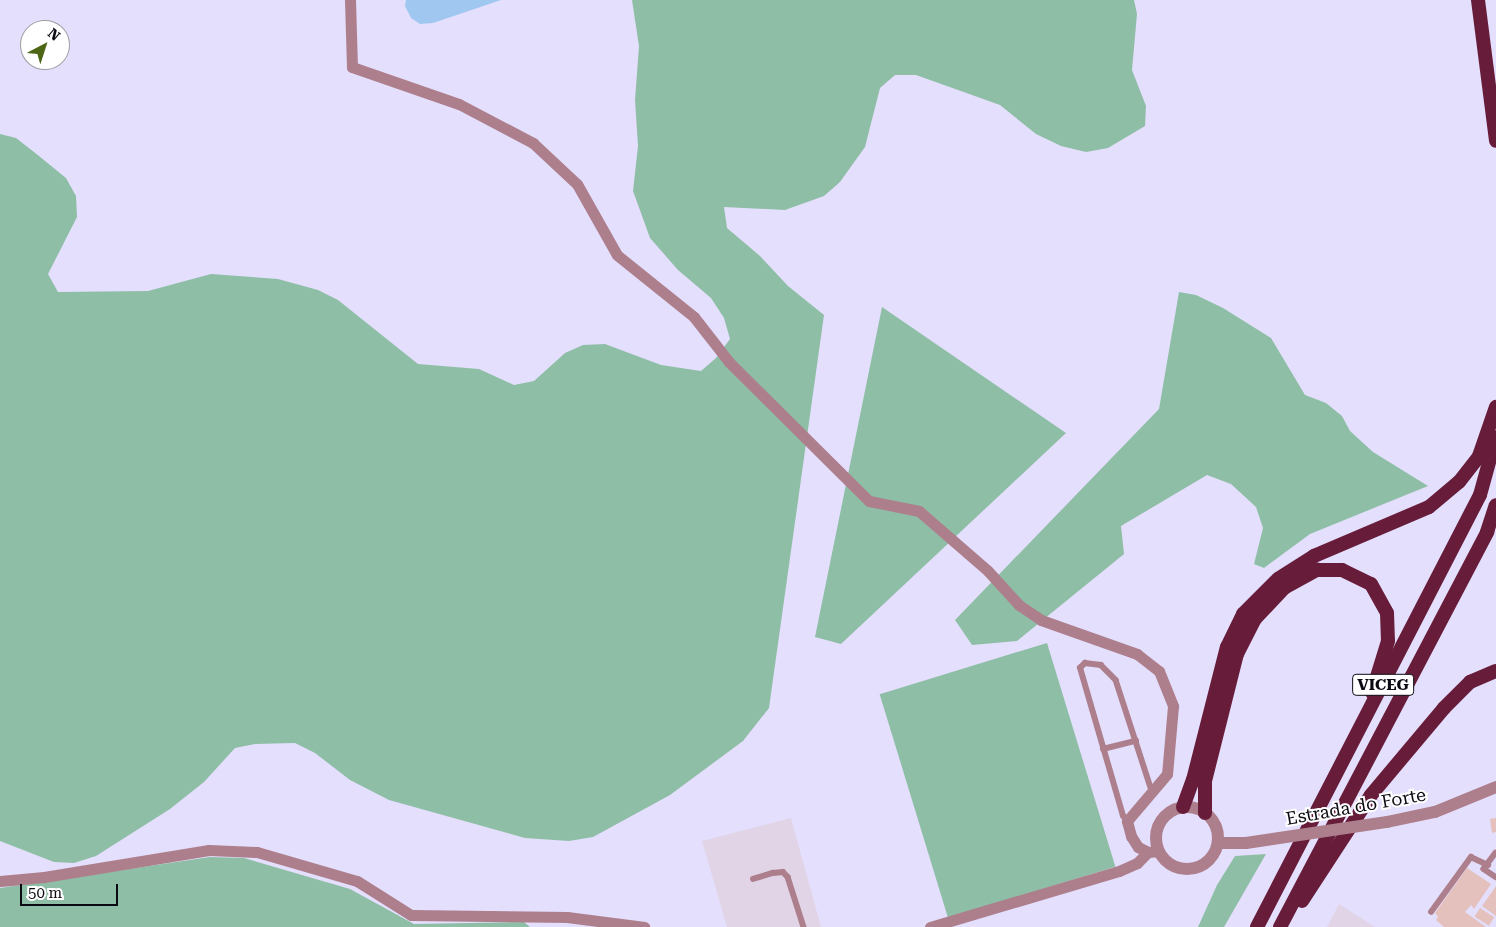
<!DOCTYPE html>
<html>
<head>
<meta charset="utf-8">
<style>
	body { margin:0 }
	#map { position:relative; width:1496px; height:927px; overflow:hidden; background:#e4dffd; font-family:"Roboto Serif",serif }
	div>[style] { position:absolute }
	.industrial>* { inset:0; background:#e1d4e7 }
	.green>* { inset:0; background:#8fbea6; transform-origin:0 0 }
	.water>* { inset:0; background:#9fc7ef }
	.building>* { inset:0; background:#e5c1bd; transform-origin:0 0 }
	.service>* { height:5.5px; margin:-2.75px; padding:0 2.75px; transform-origin:2.75px; border-radius:2.75px; background:#ad7f8c }
	.minor>* { height:11px; margin:-5.5px; padding:0 5.5px; transform-origin:5.5px; border-radius:5.5px; background:#ad7f8c }
	.tertiary>* { height:12px; margin:-6px; padding:0 6px; transform-origin:6px; border-radius:6px; background:#ad7f8c }
	.tertiary>.ring { margin:-6px; padding:0; box-sizing:content-box; background:none; border:12px solid #ad7f8c; border-radius:50% }
	.trunk>* { height:14px; margin:-7px; padding:0 7px; transform-origin:7px; border-radius:7px; background:#671d3a }
	.tertiary-bridge>* { height:12px; margin:-6px; padding:0 6px; transform-origin:6px; border-radius:6px; background:#ad7f8c }
	span { translate:-50% -50%; white-space:nowrap; text-align:center; line-height:1.15; -webkit-text-stroke:4px #fff; paint-order:stroke }
	.shield-label span { padding:1px 4px; background:#fff; border:1px solid; border-radius:4px; -webkit-text-stroke-width:0 }
	.shield-label { font-size:16px; color:#0c0a13; font-weight:700 }
	.street-label { font-size:18px; color:#0c0a13 }
	.north { position:absolute; left:20px; top:20px; width:50px; height:50px; box-sizing:border-box; background:#fff; border:1px solid #9e9da1; border-radius:50%; rotate:40deg; font-size:14px; font-weight:700; line-height:20px; text-align:center; color:#0c0a13 }
	.north::after { content:''; display:block; margin:auto; width:18px; height:22px; background:#4d6616; clip-path:polygon(50% 0,100% 100%,50% 72%,0 100%) }
	.scale { position:absolute; left:20px; top:884px; width:98px; height:22px; box-sizing:border-box; border:2px solid #0c0a13; border-top:0; padding-left:6px; font-size:15px; line-height:18px; white-space:nowrap; color:#0c0a13; -webkit-text-stroke:4px #fff; paint-order:stroke }
</style>
</head>
<body>
<div id="map">
	<div class="industrial">
		<i style="clip-path:polygon(791px 818px,821px 927px,727px 927px,702px 841px)"></i>
		<i style="clip-path:polygon(1339px 904px,1375px 927px,1327px 927px)"></i>
	</div>
	<div class="green">
		<i style="clip-path:polygon(632px 0,1134px 0,1137px 14px,1132px 70px,1146px 106px,1145px 126px,1108px 148px,1086px 152px,1061px 146px,1036px 134px,1000px 105px,916px 75px,895px 75px,880px 88px,865px 147px,840px 182px,824px 196px,785px 210px,724px 207px,727px 228px,760px 256px,788px 286px,824px 315px,769px 708px,743px 741px,670px 795px,593px 837px,569px 841px,525px 838px,389px 800px,350px 780px,315px 753px,295px 743px,255px 744px,235px 748px,204px 782px,170px 809px,96px 856px,74px 863px,54px 862px,0 841px,0 134px,16px 138px,34px 152px,66px 178px,76px 196px,77px 217px,48px 274px,58px 292px,148px 291px,211px 274px,278px 279px,318px 290px,338px 300px,418px 364px,479px 369px,514px 385px,534px 381px,565px 353px,583px 345px,605px 344px,661px 365px,701px 371px,716px 358px,730px 339px,724px 318px,711px 298px,678px 270px,650px 238px,633px 191px,638px 146px,635px 100px,639px 46px)"></i>
		<i style="clip-path:polygon(1179px 292px,1196px 295px,1223px 308px,1271px 338px,1305px 395px,1326px 403px,1342px 416px,1350px 431px,1373px 452px,1428px 486px,1310px 534px,1264px 568px,1254px 564px,1263px 528px,1256px 507px,1231px 484px,1207px 475px,1121px 526px,1124px 554px,1017px 641px,972px 645px,955px 620px,1159px 409px)"></i>
		<i style="clip-path:polygon(882px 307px,1066px 433px,841px 644px,815px 637px)"></i>
		<i style="left:1047px;top:643px;width:234px;height:175px;rotate:73deg"></i>
		<i style="clip-path:polygon(1266px 854px,1224px 927px,1198px 927px,1217px 885px,1235px 856px)"></i>
		<i style="clip-path:polygon(210px 857px,244px 858px,350px 889px,414px 924px,524px 922px,530px 927px,0 927px,0 888px)"></i>
	</div>
	<div class="water">
		<i style="clip-path:polygon(406px 0,501px 0,433px 23px,420px 24px,411px 18px,405px 6px)"></i>
	</div>
	<div class="building">
		<i style="clip-path:polygon(1496px 818px,1496px 832px,1492px 833px,1490px 819px)"></i>
		<i style="clip-path:polygon(1467px 868px,1491px 884px,1474px 909px,1471px 905px,1465px 912px,1486px 927px,1444px 927px,1436px 920px,1438px 917px,1435px 913px)"></i>
		<i style="clip-path:polygon(1496px 886px,1496px 916px,1482px 906px)"></i>
		<i style="left:1480px;top:908px;width:17px;height:10px;rotate:33deg"></i>
	</div>
	<div class="service">
		<i style="left:1103px;top:749px;width:34px;rotate:-14deg"></i>
		<i style="left:1127px;top:821px;width:6px;rotate:-129deg"></i>
		<i style="left:1123px;top:816px;width:154px;rotate:-106.2deg"></i>
		<i style="left:1080px;top:668px;width:7px;rotate:-45deg"></i>
		<i style="left:1085px;top:663px;width:16px;rotate:7deg"></i>
		<i style="left:1101px;top:665px;width:21px;rotate:45deg"></i>
		<i style="left:1116px;top:680px;width:117px;rotate:72deg"></i>
		<i style="left:1496px;top:853px;width:20px;rotate:127deg"></i>
		<i style="left:1484px;top:869px;width:14px;rotate:34deg"></i>
		<i style="left:753px;top:879px;width:21px;rotate:-17deg"></i>
		<i style="left:773px;top:873px;width:10px;rotate:-6deg"></i>
		<i style="left:783px;top:872px;width:7px;rotate:45deg"></i>
		<i style="left:788px;top:877px;width:52px;rotate:72.3deg"></i>
		<i style="left:1431px;top:912px;width:68px;rotate:-54deg"></i>
		<i style="left:1471px;top:857px;width:19px;rotate:25deg"></i>
	</div>
	<div class="minor">
		<i style="left:350px;top:0;width:67px;rotate:88.3deg"></i>
		<i style="left:352px;top:67px;width:113px;rotate:19.1deg"></i>
		<i style="left:459px;top:104px;width:84px;rotate:27.8deg"></i>
		<i style="left:533px;top:143px;width:60px;rotate:43deg"></i>
		<i style="left:577px;top:184px;width:81px;rotate:60.6deg"></i>
		<i style="left:617px;top:255px;width:99px;rotate:38.8deg"></i>
		<i style="left:694px;top:317px;width:57px;rotate:52.1deg"></i>
		<i style="left:729px;top:362px;width:197px;rotate:44.8deg"></i>
		<i style="left:869px;top:501px;width:51px;rotate:11.3deg"></i>
		<i style="left:919px;top:511px;width:91px;rotate:41deg"></i>
		<i style="left:988px;top:571px;width:46px;rotate:47.6deg"></i>
		<i style="left:1019px;top:605px;width:27px;rotate:34deg"></i>
		<i style="left:1041px;top:620px;width:102px;rotate:19.5deg"></i>
		<i style="left:1137px;top:654px;width:28px;rotate:38deg"></i>
		<i style="left:1159px;top:671px;width:38px;rotate:68deg"></i>
		<i style="left:1173px;top:706px;width:68px;rotate:95deg"></i>
		<i style="left:1167px;top:774px;width:62px;rotate:130.4deg"></i>
		<i style="left:1127px;top:821px;width:16px;rotate:75deg"></i>
		<i style="left:1131px;top:836px;width:13px;rotate:58deg"></i>
		<i style="left:1138px;top:847px;width:11px;rotate:27deg"></i>
		<i style="left:1148px;top:852px;width:11px;rotate:-5deg"></i>
		<i style="left:0;top:881px;width:44px;rotate:-5.2deg"></i>
		<i style="left:44px;top:877px;width:167px;rotate:-9.3deg"></i>
		<i style="left:209px;top:850px;width:48px;rotate:2.4deg"></i>
		<i style="left:257px;top:852px;width:104px;rotate:16.2deg"></i>
		<i style="left:357px;top:881px;width:64px;rotate:32.2deg"></i>
		<i style="left:411px;top:915px;width:156px;rotate:0.7deg"></i>
		<i style="left:567px;top:917px;width:78px;rotate:7.4deg"></i>
		<i style="left:930px;top:927px;width:197px;rotate:-16.5deg"></i>
		<i style="left:1119px;top:871px;width:20px;rotate:-24deg"></i>
		<i style="left:1137px;top:863px;width:16px;rotate:-45deg"></i>
	</div>
	<div class="tertiary">
		<i class="ring" style="left:1156px;top:807px;width:50px;height:50px"></i>
		<i style="left:1387px;top:822px;width:49px;rotate:-11.8deg"></i>
		<i style="left:1435px;top:812px;width:66px;rotate:-22.3deg"></i>
		<i style="left:1218px;top:843px;width:28px"></i>
	</div>
	<div class="trunk">
		<i style="left:1478px;top:0;width:142px;rotate:82.7deg"></i>
		<i style="left:1183px;top:807px;width:29px;rotate:-70deg"></i>
		<i style="left:1193px;top:780px;width:137px;rotate:-75.7deg"></i>
		<i style="left:1227px;top:647px;width:37px;rotate:-64deg"></i>
		<i style="left:1243px;top:614px;width:49px;rotate:-45deg"></i>
		<i style="left:1278px;top:579px;width:43px;rotate:-32.6deg"></i>
		<i style="left:1314px;top:556px;width:125px;rotate:-23.1deg"></i>
		<i style="left:1429px;top:507px;width:39px;rotate:-40deg"></i>
		<i style="left:1459px;top:482px;width:33px;rotate:-52deg"></i>
		<i style="left:1479px;top:456px;width:52px;rotate:-70.9deg"></i>
		<i style="left:1205px;top:813px;width:32px;rotate:-90deg"></i>
		<i style="left:1205px;top:781px;width:131px;rotate:-75.9deg"></i>
		<i style="left:1237px;top:654px;width:38px;rotate:-63deg"></i>
		<i style="left:1254px;top:620px;width:44px;rotate:-46.8deg"></i>
		<i style="left:1284px;top:588px;width:38px;rotate:-29deg"></i>
		<i style="left:1317px;top:570px;width:25px"></i>
		<i style="left:1342px;top:570px;width:32px;rotate:26deg"></i>
		<i style="left:1371px;top:584px;width:33px;rotate:61deg"></i>
		<i style="left:1387px;top:613px;width:28px;rotate:88deg"></i>
		<i style="left:1388px;top:641px;width:54px;rotate:107.1deg"></i>
		<i style="left:1302px;top:901px;width:126px;rotate:-56.9deg"></i>
		<i style="left:1371px;top:795px;width:114px;rotate:-50deg"></i>
		<i style="left:1444px;top:708px;width:37px;rotate:-45deg"></i>
		<i style="left:1470px;top:682px;width:28px;rotate:-23deg"></i>
		<i style="left:1257px;top:927px;width:486px;rotate:-62.7deg"></i>
		<i style="left:1480px;top:495px;width:60px;rotate:-74.6deg"></i>
		<i style="left:1280px;top:927px;width:446px;rotate:-62.3deg"></i>
		<i style="left:1487px;top:532px;width:28px;rotate:-72deg"></i>
	</div>
	<div class="tertiary-bridge">
		<i style="left:1246px;top:843px;width:143px;rotate:-8.5deg"></i>
	</div>
	<div class="shield-label">
		<span style="left:1383px;top:685px">VICEG</span>
	</div>
	<div class="street-label">
		<span style="left:1356px;top:807px;rotate:-10deg">Estrada do Forte</span>
	</div>
	<div class="north">N</div>
	<div class="scale">50 m</div>
</div>
</body>
</html>
